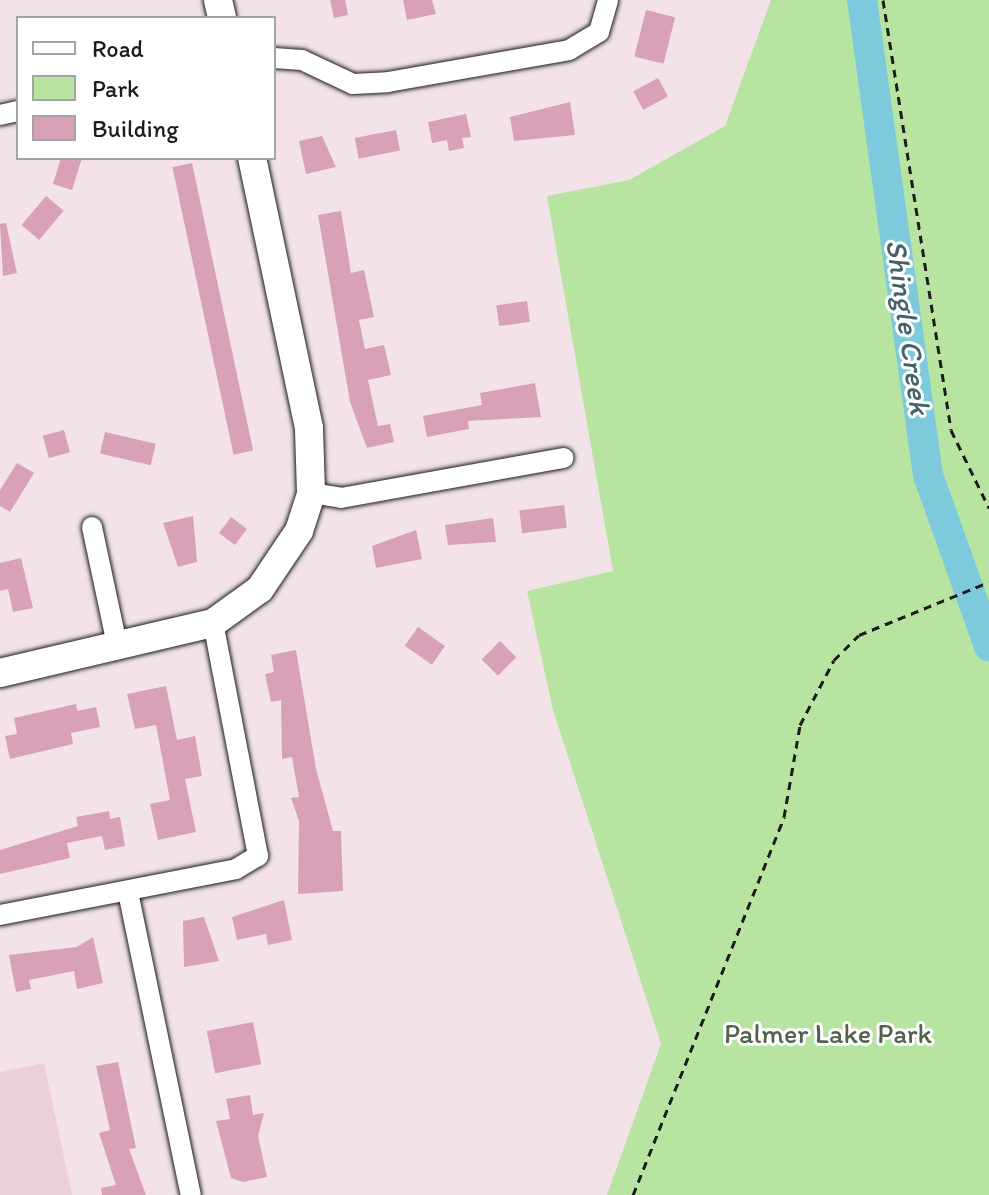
<!DOCTYPE html>
<html>
<head>
<meta charset="utf-8">
<style>
	body { margin:0 }
	#map { position:relative; width:989px; height:1195px; overflow:hidden; background:#f3e3e9; font-family:Itim,sans-serif }
	div>[style] { position:absolute }
	.built>* { inset:0; background:#ebcfda }
	.green>* { inset:0; background:#b7e4a1 }
	.river>* { height:30px; margin:-15px; padding:0 15px; transform-origin:15px; border-radius:15px; background:#7ecadd }
	.building>* { inset:0; background:#d8a1b7; transform-origin:0 0 }
	.path>* { height:3px; margin-top:-1.5px; transform-origin:0; background:repeating-linear-gradient(90deg,#1c1c1c 0 8px,transparent 0 14px) }
	.roads { filter:drop-shadow(0 0 2px #1c1c1c) drop-shadow(0 0 2px #1c1c1c) }
	.street>* { height:20px; margin:-10px; padding:0 10px; transform-origin:10px; border-radius:10px; background:#fff }
	.secondary>* { height:28px; margin:-14px; padding:0 14px; transform-origin:14px; border-radius:14px; background:#fff }
	span { translate:-50% -50%; white-space:nowrap; text-align:center; line-height:1.15; -webkit-text-stroke:6px #fff; paint-order:stroke }
	.park-label { font-size:28px; color:#52624b }
	.water-label { font-size:30px; color:#436269; font-style:italic }
	.legend { position:absolute; left:16px; top:16px; width:260px; height:144px; box-sizing:border-box; background:#fff; border:2px solid #a4a4a4; margin:0; padding:10px 14px; list-style:none; font-size:24px; color:#1c1c1c }
	.legend li { display:flex; align-items:center; gap:16px; height:40px }
	.legend b { width:40px; border:2px solid #a4a4a4 }
</style>
</head>
<body>
<div id="map">
	<div class="built">
		<i style="clip-path:polygon(44px 1063px,72px 1195px,0 1195px,0 1072px)"></i>
	</div>
	<div class="green">
		<i style="clip-path:polygon(771px 0,989px 0,989px 1195px,607px 1195px,661px 1044px,553px 710px,527px 591px,613px 571px,547px 196px,629px 180px,725px 126px)"></i>
	</div>
	<div class="river">
		<i style="left:862px;top:0;width:480px;rotate:82.1deg"></i>
		<i style="left:928px;top:475px;width:182px;rotate:70.4deg"></i>
	</div>
	<div class="building">
		<i style="clip-path:polygon(330px 0,345px 0,348px 15px,334px 18px)"></i>
		<i style="clip-path:polygon(403px 0,432px 0,436px 14px,407px 20px)"></i>
		<i style="left:646px;top:10px;width:30px;height:48px;rotate:14deg"></i>
		<i style="left:658px;top:78px;width:21px;height:28px;rotate:62deg"></i>
		<i style="clip-path:polygon(570px 102px,575px 135px,514px 141px,510px 117px)"></i>
		<i style="clip-path:polygon(466px 114px,471px 137px,462px 138px,464px 148px,449px 151px,447px 140px,432px 143px,428px 122px)"></i>
		<i style="left:396px;top:130px;width:21px;height:42px;rotate:79deg"></i>
		<i style="clip-path:polygon(322px 136px,336px 167px,306px 174px,299px 141px)"></i>
		<i style="clip-path:polygon(61px 158px,82px 158px,72px 190px,53px 184px)"></i>
		<i style="left:192px;top:163px;width:294px;height:20px;rotate:78deg"></i>
		<i style="left:46px;top:196px;width:23px;height:38px;rotate:40deg"></i>
		<i style="clip-path:polygon(341px 211px,351px 273px,364px 270px,374px 317px,359px 320px,365px 349px,384px 345px,391px 375px,368px 380px,378px 426px,390px 424px,394px 442px,367px 448px,350px 402px,318px 215px)"></i>
		<i style="clip-path:polygon(6px 223px,17px 273px,3px 276px,0 224px)"></i>
		<i style="left:527px;top:301px;width:21px;height:31px;rotate:82deg"></i>
		<i style="clip-path:polygon(535px 383px,541px 417px,468px 421px,469px 429px,427px 437px,423px 416px,482px 405px,480px 393px)"></i>
		<i style="left:64px;top:430px;width:23px;height:22px;rotate:75deg"></i>
		<i style="left:105px;top:432px;width:52px;height:22px;rotate:13deg"></i>
		<i style="clip-path:polygon(17px 463px,34px 473px,10px 512px,0 506px,0 490px)"></i>
		<i style="left:564px;top:505px;width:23px;height:45px;rotate:83deg"></i>
		<i style="clip-path:polygon(193px 516px,197px 562px,178px 567px,163px 523px)"></i>
		<i style="left:231px;top:517px;width:20px;height:20px;rotate:37deg"></i>
		<i style="clip-path:polygon(493px 518px,496px 542px,448px 545px,445px 525px)"></i>
		<i style="clip-path:polygon(416px 530px,422px 559px,376px 568px,372px 546px)"></i>
		<i style="clip-path:polygon(21px 558px,33px 608px,13px 612px,8px 589px,0 591px,0 563px)"></i>
		<i style="left:418px;top:627px;width:33px;height:23px;rotate:35deg"></i>
		<i style="left:500px;top:641px;width:23px;height:26px;rotate:45deg"></i>
		<i style="clip-path:polygon(296px 650px,316px 769px,333px 831px,341px 831px,343px 891px,298px 894px,299px 821px,291px 798px,299px 797px,292px 757px,282px 759px,281px 700px,271px 702px,265px 674px,274px 672px,271px 655px)"></i>
		<i style="clip-path:polygon(166px 686px,177px 740px,195px 736px,202px 776px,185px 779px,196px 832px,158px 840px,150px 804px,170px 800px,156px 725px,135px 729px,127px 694px)"></i>
		<i style="clip-path:polygon(76px 704px,77px 711px,96px 707px,100px 727px,71px 733px,73px 744px,10px 759px,5px 736px,17px 734px,14px 718px)"></i>
		<i style="clip-path:polygon(109px 811px,110px 819px,120px 817px,125px 846px,105px 850px,102px 836px,67px 843px,70px 858px,0 874px,0 850px,78px 826px,76px 817px)"></i>
		<i style="clip-path:polygon(284px 900px,292px 940px,268px 945px,266px 934px,237px 940px,232px 917px)"></i>
		<i style="clip-path:polygon(204px 917px,219px 961px,184px 967px,183px 921px)"></i>
		<i style="clip-path:polygon(93px 937px,103px 983px,77px 989px,74px 971px,29px 980px,31px 989px,16px 992px,9px 955px,77px 947px)"></i>
		<i style="left:253px;top:1022px;width:43px;height:47px;rotate:79deg"></i>
		<i style="clip-path:polygon(118px 1062px,136px 1148px,129px 1149px,146px 1195px,102px 1195px,101px 1188px,116px 1185px,99px 1133px,110px 1130px,96px 1066px)"></i>
		<i style="clip-path:polygon(250px 1095px,253px 1115px,264px 1113px,258px 1136px,267px 1177px,243px 1182px,231px 1178px,216px 1121px,230px 1119px,226px 1099px)"></i>
	</div>
	<div class="path">
		<i style="left:883px;top:0;width:435px;rotate:81deg"></i>
		<i style="left:951px;top:430px;width:87px;rotate:64deg"></i>
		<i style="left:633px;top:1195px;width:407px;rotate:-68.2deg"></i>
		<i style="left:784px;top:817px;width:93px;rotate:-80.1deg"></i>
		<i style="left:800px;top:725px;width:73px;rotate:-62.4deg"></i>
		<i style="left:834px;top:660px;width:35px;rotate:-45deg"></i>
		<i style="left:859px;top:635px;width:140px;rotate:-22.2deg"></i>
	</div>
	<div class="roads">
		<div class="street">
			<i style="left:274px;top:58px;width:28px;rotate:4deg"></i>
			<i style="left:302px;top:60px;width:56px;rotate:25.2deg"></i>
			<i style="left:353px;top:84px;width:35px;rotate:-3deg"></i>
			<i style="left:388px;top:82px;width:184px;rotate:-10deg"></i>
			<i style="left:569px;top:50px;width:35px;rotate:-31deg"></i>
			<i style="left:599px;top:32px;width:33px;rotate:-74deg"></i>
			<i style="left:0;top:115px;width:18px;rotate:-13deg"></i>
			<i style="left:311px;top:493px;width:30px;rotate:9deg"></i>
			<i style="left:341px;top:498px;width:226px;rotate:-10.2deg"></i>
			<i style="left:92px;top:527px;width:125px;rotate:78deg"></i>
			<i style="left:128px;top:892px;width:309px;rotate:78.3deg"></i>
			<i style="left:0;top:915px;width:240px;rotate:-11deg"></i>
			<i style="left:236px;top:869px;width:26px;rotate:-31deg"></i>
			<i style="left:258px;top:856px;width:237px;rotate:-100.9deg"></i>
		</div>
		<div class="secondary">
			<i style="left:218px;top:0;width:18px;rotate:77deg"></i>
			<i style="left:0;top:673px;width:219px;rotate:-13.2deg"></i>
			<i style="left:213px;top:623px;width:58px;rotate:-35.9deg"></i>
			<i style="left:260px;top:589px;width:70px;rotate:-56.1deg"></i>
			<i style="left:299px;top:531px;width:40px;rotate:-72deg"></i>
			<i style="left:311px;top:493px;width:65px;rotate:-91.8deg"></i>
			<i style="left:309px;top:428px;width:276px;rotate:-101.9deg"></i>
		</div>
	</div>
	<div class="park-label">
		<span style="left:828px;top:1033px">Palmer Lake Park</span>
	</div>
	<div class="water-label">
		<span style="left:908px;top:327px;rotate:82deg">Shingle Creek</span>
	</div>
	<ul class="legend">
	<li><b style="height:10px;background:#fff"></b>Road</li>
	<li><b style="height:22px;background:#b7e4a1"></b>Park</li>
	<li><b style="height:22px;background:#d8a1b7"></b>Building</li>
	</ul>
</div>
</body>
</html>
